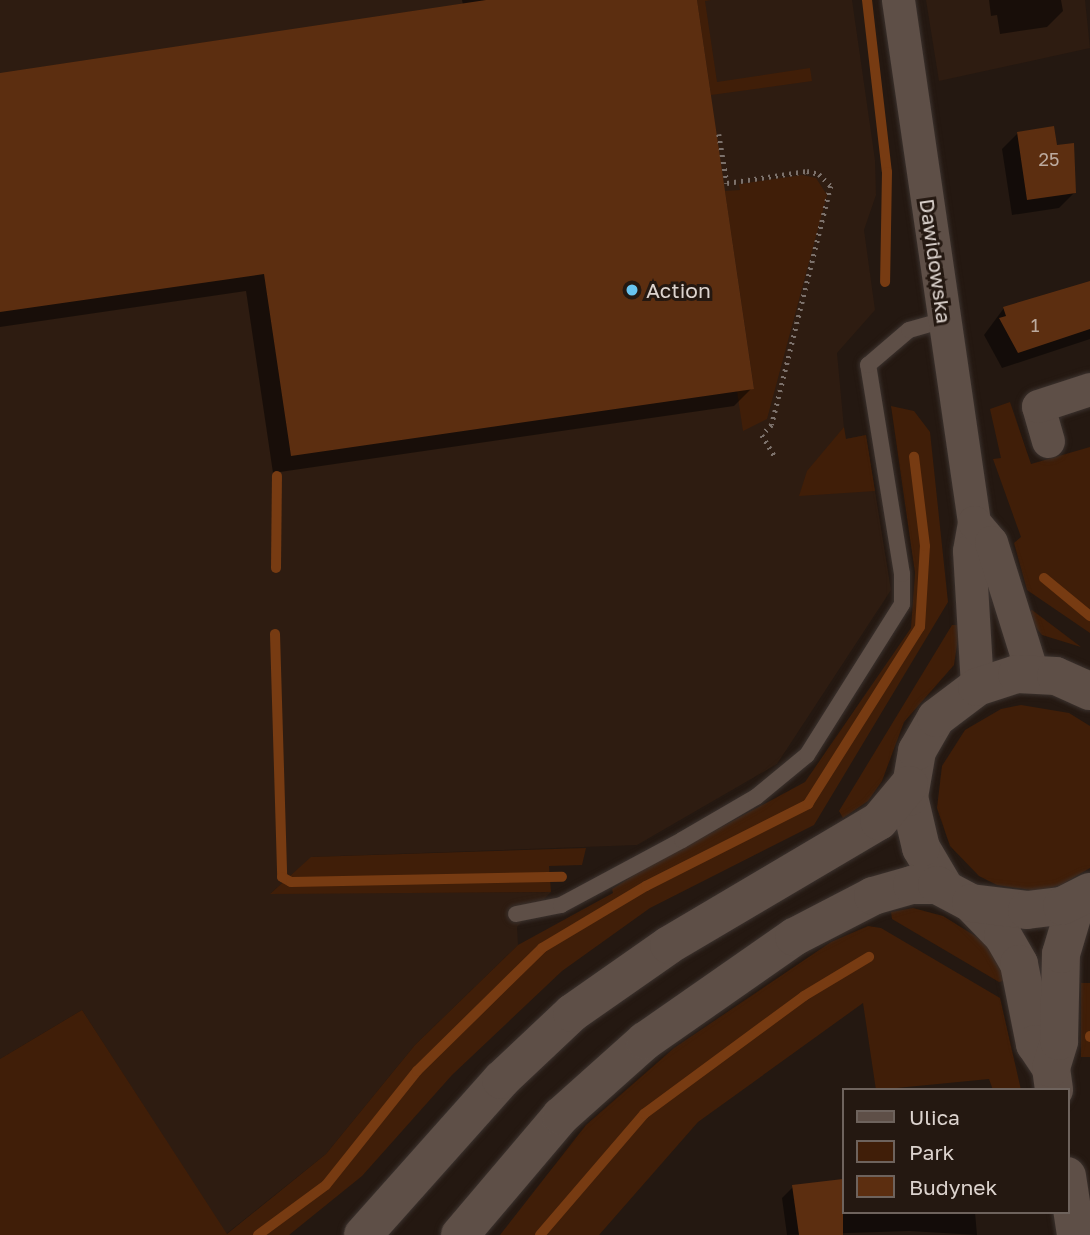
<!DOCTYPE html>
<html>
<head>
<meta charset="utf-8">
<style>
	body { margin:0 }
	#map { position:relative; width:1090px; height:1235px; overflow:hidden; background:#241811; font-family:"Golos Text",sans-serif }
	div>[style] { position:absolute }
	.built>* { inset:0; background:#2e1c11 }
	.green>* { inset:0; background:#401e08; transform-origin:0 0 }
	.shadow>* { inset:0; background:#0007 }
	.stream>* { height:10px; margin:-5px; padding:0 5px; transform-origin:5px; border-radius:5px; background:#773b12 }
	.building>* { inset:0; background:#5c2e10 }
	.path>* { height:4.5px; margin-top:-2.25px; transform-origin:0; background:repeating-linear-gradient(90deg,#7c716b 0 2px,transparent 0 7px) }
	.roads { filter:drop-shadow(0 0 2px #3b322e) drop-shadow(0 0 2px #3b322e) }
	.lane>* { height:16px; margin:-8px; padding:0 8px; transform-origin:8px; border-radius:8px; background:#5e4f47 }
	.street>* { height:33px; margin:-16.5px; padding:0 16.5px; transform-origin:16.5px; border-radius:16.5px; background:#5e4f47 }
	.secondary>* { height:38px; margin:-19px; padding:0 19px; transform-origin:19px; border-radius:19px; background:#5e4f47 }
	.dots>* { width:19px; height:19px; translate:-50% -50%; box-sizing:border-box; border:4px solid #241811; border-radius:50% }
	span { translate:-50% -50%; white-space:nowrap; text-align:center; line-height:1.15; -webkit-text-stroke:6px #241811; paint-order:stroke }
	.number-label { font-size:18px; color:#bcaa9e }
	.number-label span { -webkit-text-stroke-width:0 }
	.street-label { font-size:21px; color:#dcd3ce }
	.poi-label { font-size:21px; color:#dcd3ce }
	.left { translate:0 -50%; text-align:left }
	.legend { position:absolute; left:842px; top:1088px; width:228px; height:126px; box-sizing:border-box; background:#241811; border:2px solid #6e635d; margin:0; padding:9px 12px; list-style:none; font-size:21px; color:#dcd3ce }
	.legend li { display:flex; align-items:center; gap:14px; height:35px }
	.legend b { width:35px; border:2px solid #6e635d }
</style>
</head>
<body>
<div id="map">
	<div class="built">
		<i style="clip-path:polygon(0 0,852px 0,875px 160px,876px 195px,864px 230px,875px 310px,837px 353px,845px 439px,866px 435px,891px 590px,777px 764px,637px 845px,312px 857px,271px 893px,551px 892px,517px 927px,518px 945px,415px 1045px,326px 1154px,226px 1234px,82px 1010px,0 1059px)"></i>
		<i style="clip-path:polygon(926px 0,1085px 0,1090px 48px,939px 81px)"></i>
	</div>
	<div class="green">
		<i style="clip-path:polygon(697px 0,711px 0,705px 1px,717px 82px,810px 68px,812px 81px,711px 95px)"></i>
		<i style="clip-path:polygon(802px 175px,816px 178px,827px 195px,767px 419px,743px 431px,737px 391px,754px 388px,725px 191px,740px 190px,739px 184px)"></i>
		<i style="clip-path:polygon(1010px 402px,1031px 464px,1090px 447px,1090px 633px,1027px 590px,1014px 543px,1021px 537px,993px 459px,1001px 458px,990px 409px)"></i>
		<i style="clip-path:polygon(891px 406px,914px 411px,930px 432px,948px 602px,814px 825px,650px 908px,562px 971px,452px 1075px,362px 1176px,289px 1235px,0 1235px,0 1059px,82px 1010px,227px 1234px,326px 1154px,415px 1045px,518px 945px,613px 893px,612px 889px,647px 867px,805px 782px,911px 628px,915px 573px)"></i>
		<i style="clip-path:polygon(844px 427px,846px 439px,866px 435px,875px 491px,799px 496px,807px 471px)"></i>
		<i style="clip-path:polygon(1032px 610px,1081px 647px,1042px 635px,1024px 613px)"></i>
		<i style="clip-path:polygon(952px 625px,960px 625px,954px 665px,904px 722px,882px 781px,868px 801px,843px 818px,839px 811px)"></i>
		<i style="clip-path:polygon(1021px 705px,1069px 713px,1090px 726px,1090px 868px,1061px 885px,1037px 891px,997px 885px,979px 876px,950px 846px,937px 808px,942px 766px,965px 730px,1001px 709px)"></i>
		<i style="clip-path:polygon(586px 848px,582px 865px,549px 866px,551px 892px,270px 894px,311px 857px)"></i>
		<i style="clip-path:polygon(913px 908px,943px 916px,988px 944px,1007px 980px,999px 982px,892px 919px,891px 912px)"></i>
		<i style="clip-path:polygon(868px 926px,881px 928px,1000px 998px,1021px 1090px,993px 1090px,989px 1079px,876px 1090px,863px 1003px,698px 1122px,599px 1235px,500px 1235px,586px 1125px,674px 1048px,831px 942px)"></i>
		<i style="left:1090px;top:983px;width:74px;height:9px;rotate:90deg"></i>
	</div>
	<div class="shadow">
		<i style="clip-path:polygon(462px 0,695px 0,752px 388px,734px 406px,273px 473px,246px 291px,0 327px,0 74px,463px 5px)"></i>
		<i style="clip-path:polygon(989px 0,1061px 0,1063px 11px,1047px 27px,1000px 34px,997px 15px,991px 16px)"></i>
		<i style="clip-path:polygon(1018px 133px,1056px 147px,1073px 145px,1075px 192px,1059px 208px,1012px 215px,1002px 149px)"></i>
		<i style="clip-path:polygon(1090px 282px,1090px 339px,1002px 368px,984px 335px,1004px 308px)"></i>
		<i style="clip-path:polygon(843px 1180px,843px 1212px,975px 1212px,977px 1235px,909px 1231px,787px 1235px,782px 1198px,793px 1187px)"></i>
	</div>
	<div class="stream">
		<i style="left:867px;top:0;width:173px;rotate:83.4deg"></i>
		<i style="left:887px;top:172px;width:110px;rotate:91deg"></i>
		<i style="left:276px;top:568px;width:92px;rotate:-89.4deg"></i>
		<i style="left:1044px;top:578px;width:60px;rotate:39.6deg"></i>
		<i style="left:275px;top:634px;width:243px;rotate:88.3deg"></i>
		<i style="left:282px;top:877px;width:10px;rotate:29deg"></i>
		<i style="left:291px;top:882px;width:271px;rotate:-1.1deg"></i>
		<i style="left:1090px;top:1037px;width:1px;rotate:-90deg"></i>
		<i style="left:258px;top:1235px;width:84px;rotate:-36.3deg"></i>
		<i style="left:326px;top:1185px;width:146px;rotate:-51.4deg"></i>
		<i style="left:417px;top:1071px;width:175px;rotate:-44.5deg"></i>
		<i style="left:542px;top:948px;width:121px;rotate:-30.8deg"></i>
		<i style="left:646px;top:886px;width:182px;rotate:-26.8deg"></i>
		<i style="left:808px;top:804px;width:209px;rotate:-57.7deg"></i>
		<i style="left:920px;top:627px;width:81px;rotate:-86.5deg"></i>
		<i style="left:925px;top:546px;width:90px;rotate:-97deg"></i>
		<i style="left:540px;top:1235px;width:160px;rotate:-49.3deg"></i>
		<i style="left:644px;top:1114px;width:199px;rotate:-36.4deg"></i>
		<i style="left:804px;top:996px;width:76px;rotate:-31deg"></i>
	</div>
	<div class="building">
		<i style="clip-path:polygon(486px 0,697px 0,754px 389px,291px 456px,264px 274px,0 312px,0 73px)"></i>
		<i style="clip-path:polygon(1054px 126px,1057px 145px,1074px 143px,1076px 193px,1027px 200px,1017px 132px)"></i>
		<i style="clip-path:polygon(1090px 281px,1090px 329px,1018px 353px,999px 318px,1006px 316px,1003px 307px)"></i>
		<i style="clip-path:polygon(843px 1179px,843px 1235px,799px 1235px,792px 1185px)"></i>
	</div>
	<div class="path">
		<i style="left:719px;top:134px;width:50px;rotate:80.7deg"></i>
		<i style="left:727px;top:183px;width:81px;rotate:-8.5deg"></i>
		<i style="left:807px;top:171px;width:12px;rotate:14deg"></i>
		<i style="left:819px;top:174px;width:17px;rotate:45deg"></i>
		<i style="left:831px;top:186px;width:246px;rotate:103.9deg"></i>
		<i style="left:772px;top:425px;width:14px;rotate:135deg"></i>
		<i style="left:762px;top:435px;width:26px;rotate:59deg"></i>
	</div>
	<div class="roads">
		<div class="lane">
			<i style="left:516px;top:914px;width:46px;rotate:-11.3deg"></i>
			<i style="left:561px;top:905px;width:137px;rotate:-28.2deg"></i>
			<i style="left:682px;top:840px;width:86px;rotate:-30.2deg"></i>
			<i style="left:756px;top:797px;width:66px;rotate:-39.5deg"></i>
			<i style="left:807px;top:755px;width:178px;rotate:-57.8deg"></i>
			<i style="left:902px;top:604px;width:30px;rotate:-90deg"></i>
			<i style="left:902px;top:574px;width:212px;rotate:-99.2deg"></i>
			<i style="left:868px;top:365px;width:54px;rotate:-40.5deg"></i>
			<i style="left:909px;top:330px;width:36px;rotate:-16deg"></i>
		</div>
		<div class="street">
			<i style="left:898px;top:0;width:528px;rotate:81.72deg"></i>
			<i style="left:974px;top:522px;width:29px;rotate:100deg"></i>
			<i style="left:969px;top:551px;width:136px;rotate:86.6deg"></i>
			<i style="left:1048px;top:441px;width:36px;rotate:-106deg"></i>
			<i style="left:1038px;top:406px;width:55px;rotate:-18.1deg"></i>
			<i style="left:974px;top:522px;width:26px;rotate:50deg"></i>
			<i style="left:991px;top:542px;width:137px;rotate:72.6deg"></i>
		</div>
		<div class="secondary">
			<i style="left:944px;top:887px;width:45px;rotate:-120.5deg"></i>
			<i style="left:921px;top:848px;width:52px;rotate:-103.2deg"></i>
			<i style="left:909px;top:797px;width:47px;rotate:-80.1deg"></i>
			<i style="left:917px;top:751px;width:38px;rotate:-60deg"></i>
			<i style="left:936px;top:718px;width:51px;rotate:-37.1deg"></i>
			<i style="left:977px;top:687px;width:42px;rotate:-18deg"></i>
			<i style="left:1017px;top:674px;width:39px;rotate:3deg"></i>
			<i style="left:1056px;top:676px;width:37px;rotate:24deg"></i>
			<i style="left:971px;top:903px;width:46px;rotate:45.9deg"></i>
			<i style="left:1003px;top:936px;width:32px;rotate:60deg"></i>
			<i style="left:1019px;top:964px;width:82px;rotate:78.7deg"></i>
			<i style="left:1035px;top:1044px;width:29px;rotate:56deg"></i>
			<i style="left:1051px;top:1068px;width:22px;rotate:82deg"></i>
			<i style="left:1051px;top:1068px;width:28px;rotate:-73deg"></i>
			<i style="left:1059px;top:1041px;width:87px;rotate:-88.7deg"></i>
			<i style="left:1061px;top:954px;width:56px;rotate:-73.5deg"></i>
			<i style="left:1067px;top:1176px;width:60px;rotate:81.3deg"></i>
			<i style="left:363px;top:1235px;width:208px;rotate:-48.3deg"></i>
			<i style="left:501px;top:1080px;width:98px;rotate:-43.3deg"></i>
			<i style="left:572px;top:1013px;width:118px;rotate:-35deg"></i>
			<i style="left:669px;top:945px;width:244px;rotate:-30.6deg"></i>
			<i style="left:879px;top:821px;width:47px;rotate:-50.2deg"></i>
			<i style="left:460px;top:1235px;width:156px;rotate:-49.7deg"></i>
			<i style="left:561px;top:1116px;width:113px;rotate:-41.8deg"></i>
			<i style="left:645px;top:1041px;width:182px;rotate:-34.9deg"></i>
			<i style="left:794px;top:937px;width:89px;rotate:-27.4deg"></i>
			<i style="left:873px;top:896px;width:41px;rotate:-15.8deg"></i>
			<i style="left:912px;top:885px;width:25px"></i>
			<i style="left:937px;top:885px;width:38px;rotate:28deg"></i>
			<i style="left:971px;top:903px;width:56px;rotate:7.1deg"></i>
			<i style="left:1027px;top:910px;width:35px;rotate:-7deg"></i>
			<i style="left:1062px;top:906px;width:31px;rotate:-27deg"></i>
		</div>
	</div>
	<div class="dots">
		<i style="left:632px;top:290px;background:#68c4f0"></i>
	</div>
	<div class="number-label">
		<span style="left:1049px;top:159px">25</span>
		<span style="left:1035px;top:325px">1</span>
	</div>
	<div class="street-label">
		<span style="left:936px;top:261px;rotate:82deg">Dawidowska</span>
	</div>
	<div class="poi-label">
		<span class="left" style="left:646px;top:290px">Action</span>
	</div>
	<ul class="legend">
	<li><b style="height:9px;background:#5e4f47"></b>Ulica</li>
	<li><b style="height:19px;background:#401e08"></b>Park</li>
	<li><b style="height:19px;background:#5c2e10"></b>Budynek</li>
	</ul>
</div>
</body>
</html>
